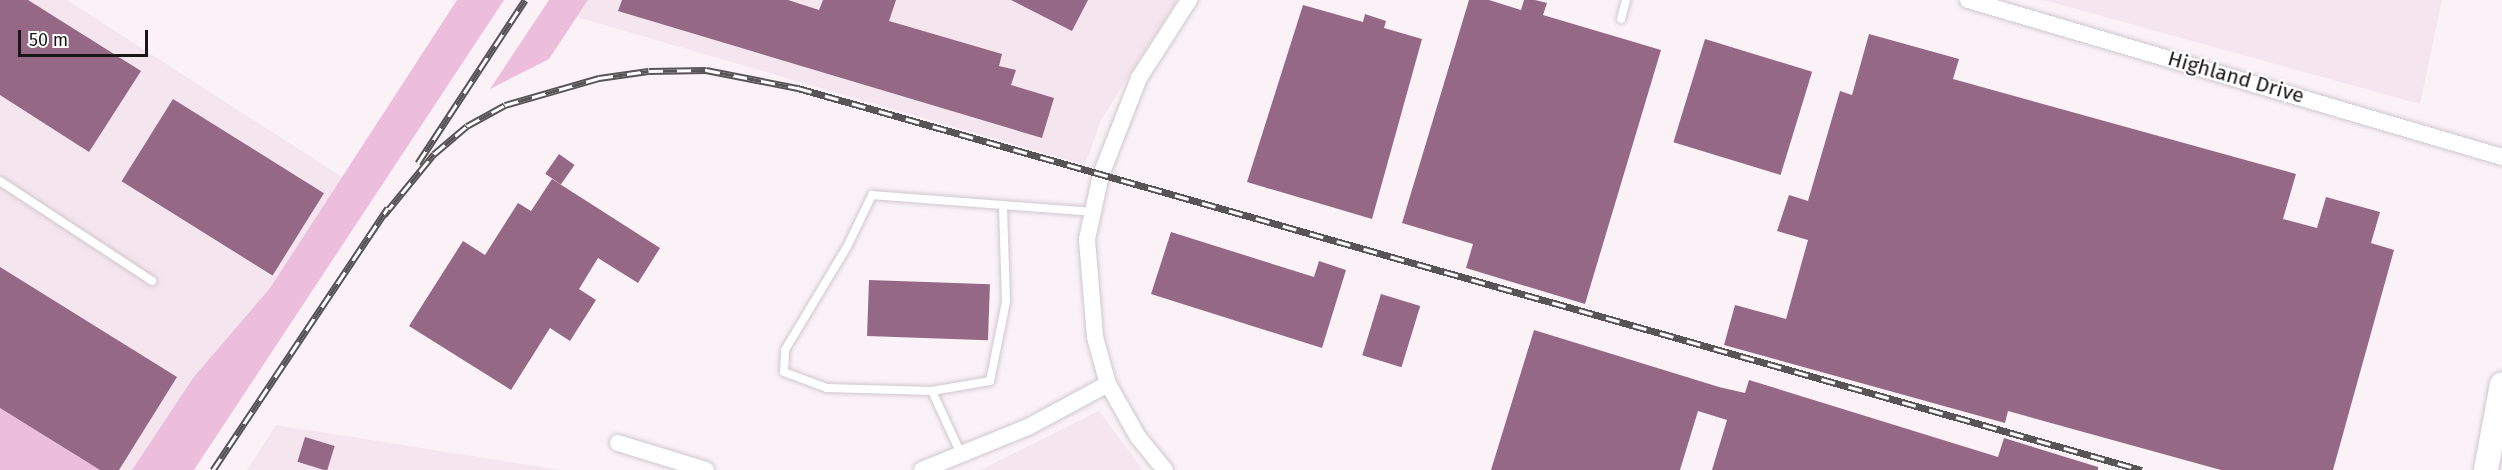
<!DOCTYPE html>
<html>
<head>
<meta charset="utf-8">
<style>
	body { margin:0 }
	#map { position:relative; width:2502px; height:470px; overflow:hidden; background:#fbf2f7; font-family:"Fira Sans",sans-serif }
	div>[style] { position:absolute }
	.built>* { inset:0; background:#f5e5ee }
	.green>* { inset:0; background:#ecbedb }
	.building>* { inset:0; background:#956886; transform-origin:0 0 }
	.roads { filter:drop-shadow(0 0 2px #cfc7cc) drop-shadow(0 0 2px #cfc7cc) }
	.service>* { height:8px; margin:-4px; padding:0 4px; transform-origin:4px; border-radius:4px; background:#fff }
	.minor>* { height:16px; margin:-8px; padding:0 8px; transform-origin:8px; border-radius:8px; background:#fff }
	.secondary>* { height:24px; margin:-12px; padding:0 12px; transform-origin:12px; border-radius:12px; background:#fff }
	.rail>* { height:7px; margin-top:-3.5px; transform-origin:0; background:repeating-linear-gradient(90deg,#fff 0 14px,#585456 0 28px); box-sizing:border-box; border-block:2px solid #585456 }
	span { translate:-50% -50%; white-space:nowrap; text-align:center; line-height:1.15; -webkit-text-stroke:4.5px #fff; paint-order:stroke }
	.street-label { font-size:21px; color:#191618 }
	.scale { position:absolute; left:18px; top:30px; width:130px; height:27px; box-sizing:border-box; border:3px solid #191618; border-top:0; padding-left:8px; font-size:18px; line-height:21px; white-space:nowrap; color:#191618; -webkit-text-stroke:4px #fff; paint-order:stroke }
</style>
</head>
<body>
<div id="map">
	<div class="built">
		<i style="clip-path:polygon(0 0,67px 0,342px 177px,270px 288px,193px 378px,132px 470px,100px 470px,0 408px)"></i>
		<i style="clip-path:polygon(588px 0,1177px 0,1101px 120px,1085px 165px,577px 17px)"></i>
		<i style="clip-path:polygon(2044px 0,2442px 0,2420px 104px)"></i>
		<i style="clip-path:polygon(1099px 411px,1143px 470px,978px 470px,984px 468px)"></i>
		<i style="clip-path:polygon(276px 425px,560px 470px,659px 470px,247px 470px)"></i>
	</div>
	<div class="green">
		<i style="clip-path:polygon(457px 0,504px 0,194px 470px,132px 470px,193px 378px,270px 288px)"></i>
		<i style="clip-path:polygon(549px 0,588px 0,549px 59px,490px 89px)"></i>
		<i style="clip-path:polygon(0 408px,100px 470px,0 470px)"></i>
	</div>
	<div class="building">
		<i style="clip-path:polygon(0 0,28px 0,141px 71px,89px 152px,0 95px)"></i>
		<i style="clip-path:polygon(622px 0,788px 0,819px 10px,823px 0,896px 0,889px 21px,1002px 54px,999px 66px,1016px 70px,1011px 85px,1054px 98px,1042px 138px,618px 11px)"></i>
		<i style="clip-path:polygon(1011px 0,1088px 0,1072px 31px)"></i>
		<i style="clip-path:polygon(1469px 0,1489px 0,1521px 10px,1524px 0,1535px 0,1547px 3px,1543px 15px,1661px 50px,1585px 304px,1466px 268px,1473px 244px,1402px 223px)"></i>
		<i style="clip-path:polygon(1303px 5px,1363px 22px,1365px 14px,1386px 21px,1384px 28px,1422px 39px,1372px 219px,1247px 182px)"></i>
		<i style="clip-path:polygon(1869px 34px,1959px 59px,1953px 79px,2296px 174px,2283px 219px,2317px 228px,2326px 197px,2380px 212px,2371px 243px,2394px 250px,2333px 470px,2221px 470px,2008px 411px,2005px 423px,1724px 345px,1735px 305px,1786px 319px,1808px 240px,1777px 231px,1789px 195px,1808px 201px,1840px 91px,1852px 95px)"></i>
		<i style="left:1705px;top:39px;width:112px;height:108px;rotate:17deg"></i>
		<i style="left:173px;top:99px;width:178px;height:97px;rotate:32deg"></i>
		<i style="left:559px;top:154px;width:19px;height:24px;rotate:35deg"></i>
		<i style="clip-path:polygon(552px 179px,660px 248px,638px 283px,598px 258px,579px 289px,596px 300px,570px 341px,550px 328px,511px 390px,409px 326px,463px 241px,485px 255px,518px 203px,531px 211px)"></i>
		<i style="clip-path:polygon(1171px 232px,1314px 277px,1319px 261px,1346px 270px,1322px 348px,1151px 294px)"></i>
		<i style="clip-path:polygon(0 267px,177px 377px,119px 470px,100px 470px,0 408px)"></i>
		<i style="left:869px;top:280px;width:121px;height:56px;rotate:2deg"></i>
		<i style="left:1381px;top:294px;width:41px;height:64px;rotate:17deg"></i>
		<i style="clip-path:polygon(1534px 330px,1719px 387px,1745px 393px,1749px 380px,1998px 457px,2004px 438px,2098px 467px,2098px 470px,1712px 470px,1727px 420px,1698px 411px,1680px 470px,1491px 470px)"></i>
		<i style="left:305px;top:437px;width:31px;height:26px;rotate:17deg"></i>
	</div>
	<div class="roads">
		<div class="service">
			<i style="left:1621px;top:19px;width:20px;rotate:-75deg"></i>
			<i style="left:0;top:181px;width:182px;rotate:33.3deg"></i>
			<i style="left:932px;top:391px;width:59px;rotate:-9.8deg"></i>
			<i style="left:990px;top:381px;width:81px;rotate:-78.6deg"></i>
			<i style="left:1006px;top:302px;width:97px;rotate:-91.8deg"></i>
			<i style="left:961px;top:454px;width:69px;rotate:-114.7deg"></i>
			<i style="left:932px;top:391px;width:105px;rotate:-178.4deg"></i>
			<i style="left:827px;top:388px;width:46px;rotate:-159.6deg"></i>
			<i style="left:784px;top:372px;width:22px;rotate:-87deg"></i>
			<i style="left:785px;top:350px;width:120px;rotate:-59deg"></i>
			<i style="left:847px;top:247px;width:58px;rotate:-64.3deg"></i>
			<i style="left:872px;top:195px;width:222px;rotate:4.4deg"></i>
		</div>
		<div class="minor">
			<i style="left:1968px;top:0;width:557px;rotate:16.38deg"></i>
			<i style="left:618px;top:443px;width:92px;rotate:17.1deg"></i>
			<i style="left:922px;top:470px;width:114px;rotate:-22.1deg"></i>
			<i style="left:1028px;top:427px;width:91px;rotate:-28.3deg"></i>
			<i style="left:1165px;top:470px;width:43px;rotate:-129.3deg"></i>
			<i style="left:1138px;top:437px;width:61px;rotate:-119.5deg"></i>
			<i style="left:1108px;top:384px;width:49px;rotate:-105.5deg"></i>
			<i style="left:1095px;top:337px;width:98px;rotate:-94.7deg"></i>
			<i style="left:1087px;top:239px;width:66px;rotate:-77.7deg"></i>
			<i style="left:1101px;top:175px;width:104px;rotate:-68.6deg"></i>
			<i style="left:1139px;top:78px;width:93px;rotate:-57.3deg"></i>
		</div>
		<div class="secondary">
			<i style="left:2486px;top:470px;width:87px;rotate:-79.5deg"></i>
		</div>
	</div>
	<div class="rail">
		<i style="left:418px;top:163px;width:195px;rotate:-56.7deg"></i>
		<i style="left:384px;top:215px;width:79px;rotate:-50.7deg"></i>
		<i style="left:434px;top:154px;width:43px;rotate:-40.3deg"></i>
		<i style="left:467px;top:126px;width:43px;rotate:-28.9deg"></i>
		<i style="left:505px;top:105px;width:98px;rotate:-16deg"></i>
		<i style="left:599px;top:78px;width:50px;rotate:-8deg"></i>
		<i style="left:649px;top:71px;width:57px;rotate:-1deg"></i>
		<i style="left:706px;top:70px;width:94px;rotate:11.1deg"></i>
		<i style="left:798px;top:88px;width:1397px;rotate:15.87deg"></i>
		<i style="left:213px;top:470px;width:315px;rotate:-56.3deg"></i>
	</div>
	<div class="street-label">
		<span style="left:2236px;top:77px;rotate:16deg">Highland Drive</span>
	</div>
	<div class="scale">50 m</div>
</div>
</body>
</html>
